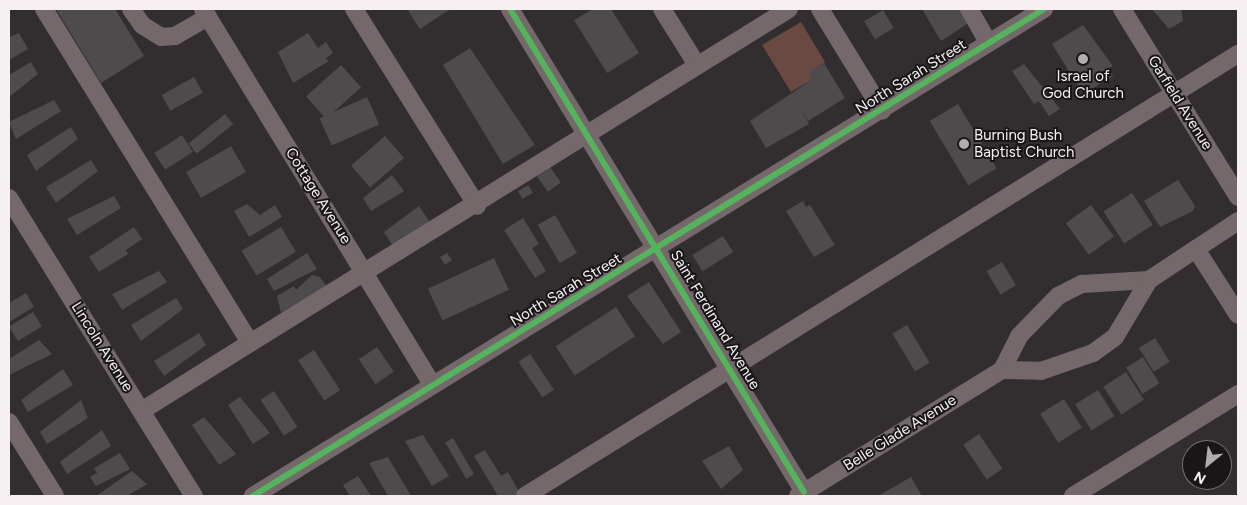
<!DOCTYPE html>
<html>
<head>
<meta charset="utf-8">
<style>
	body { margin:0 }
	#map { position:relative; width:1247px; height:505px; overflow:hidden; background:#322e30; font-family:Figtree,sans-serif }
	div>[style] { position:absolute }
	.green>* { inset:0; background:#694941 }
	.building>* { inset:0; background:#4e4b4d; transform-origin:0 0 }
	.minor>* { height:18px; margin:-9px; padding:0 9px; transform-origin:9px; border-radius:9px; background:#74686a }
	.cycleway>* { height:6px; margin:-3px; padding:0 3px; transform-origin:3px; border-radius:3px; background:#56b35d }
	.dots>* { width:14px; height:14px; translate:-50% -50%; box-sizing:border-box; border:2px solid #191618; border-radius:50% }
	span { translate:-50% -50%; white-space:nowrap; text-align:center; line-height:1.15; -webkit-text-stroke:4px #191618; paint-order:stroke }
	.poi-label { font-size:15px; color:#f6f0f3 }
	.left { translate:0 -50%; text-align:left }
	.street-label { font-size:15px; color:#f6f0f3 }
	.frame { position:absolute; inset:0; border:10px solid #f6f0f3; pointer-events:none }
	.north { position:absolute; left:1182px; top:440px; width:50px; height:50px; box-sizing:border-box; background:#191618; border:1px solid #716d70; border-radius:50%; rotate:209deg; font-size:14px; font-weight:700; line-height:20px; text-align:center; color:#f6f0f3 }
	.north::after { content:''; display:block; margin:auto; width:18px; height:22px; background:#b1acaf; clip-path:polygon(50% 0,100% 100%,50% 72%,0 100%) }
</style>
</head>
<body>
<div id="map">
	<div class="green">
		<i style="clip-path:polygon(801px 22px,825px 62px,810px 72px,813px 79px,791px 92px,762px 45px)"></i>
	</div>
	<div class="building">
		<i style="clip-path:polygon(56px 9px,115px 9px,144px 56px,101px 83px)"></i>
		<i style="clip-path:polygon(407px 9px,448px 9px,449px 10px,420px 29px)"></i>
		<i style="clip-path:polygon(593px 9px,611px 9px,639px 53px,607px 73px,574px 20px)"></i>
		<i style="clip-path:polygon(922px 9px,961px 9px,970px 22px,941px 41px)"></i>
		<i style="clip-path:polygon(1152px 9px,1181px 9px,1183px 21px,1169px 29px)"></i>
		<i style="left:883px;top:10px;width:21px;height:22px;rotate:59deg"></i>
		<i style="clip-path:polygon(1083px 25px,1113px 66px,1109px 68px,1113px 76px,1083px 94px,1052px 44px)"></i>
		<i style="clip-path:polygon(19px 33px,28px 49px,9px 60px,9px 37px)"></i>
		<i style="clip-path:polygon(308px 33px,318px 48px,326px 42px,333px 53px,326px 58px,329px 61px,293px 83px,278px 52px)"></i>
		<i style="clip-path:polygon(470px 48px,535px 145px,503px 164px,443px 65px)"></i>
		<i style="clip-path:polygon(31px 62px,38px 74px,9px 97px,9px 75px)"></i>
		<i style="clip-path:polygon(824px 63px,845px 98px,808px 121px,800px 108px,809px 124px,766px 148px,750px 121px,813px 79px,809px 72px)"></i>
		<i style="clip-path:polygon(1024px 64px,1060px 109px,1049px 116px,1039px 101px,1034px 104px,1012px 71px)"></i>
		<i style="left:341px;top:65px;width:30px;height:47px;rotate:48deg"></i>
		<i style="left:194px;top:77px;width:18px;height:37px;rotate:61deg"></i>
		<i style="left:367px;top:97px;width:30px;height:52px;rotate:66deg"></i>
		<i style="clip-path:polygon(54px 100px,61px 111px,16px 139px,9px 122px)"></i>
		<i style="left:958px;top:104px;width:75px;height:33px;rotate:59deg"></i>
		<i style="left:225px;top:114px;width:13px;height:47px;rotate:51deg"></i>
		<i style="clip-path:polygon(71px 127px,78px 139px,36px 171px,27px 155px)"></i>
		<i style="left:182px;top:135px;width:20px;height:33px;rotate:57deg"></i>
		<i style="left:385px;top:136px;width:29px;height:45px;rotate:49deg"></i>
		<i style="left:231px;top:146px;width:30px;height:52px;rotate:60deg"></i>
		<i style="clip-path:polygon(91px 160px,98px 171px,56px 203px,46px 187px)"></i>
		<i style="left:550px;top:167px;width:19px;height:16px;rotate:55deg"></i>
		<i style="clip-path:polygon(392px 175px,404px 191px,371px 211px,363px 198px)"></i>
		<i style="clip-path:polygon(1178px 180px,1195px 206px,1193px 211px,1160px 227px,1144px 201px)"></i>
		<i style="left:528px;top:185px;width:9px;height:12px;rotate:58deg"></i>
		<i style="left:1132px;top:193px;width:38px;height:34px;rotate:57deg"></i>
		<i style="clip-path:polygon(114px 196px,121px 208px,77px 235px,67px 219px)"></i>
		<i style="clip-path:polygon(803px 201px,806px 207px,810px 205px,835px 245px,814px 257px,786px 211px)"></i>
		<i style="clip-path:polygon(247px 204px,260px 215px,275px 205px,282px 217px,249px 237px,234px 211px)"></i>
		<i style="left:1091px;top:205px;width:39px;height:31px;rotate:54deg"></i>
		<i style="clip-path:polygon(419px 206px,431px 224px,394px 248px,384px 232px)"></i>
		<i style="left:555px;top:215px;width:44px;height:20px;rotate:60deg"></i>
		<i style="clip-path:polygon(523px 218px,539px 244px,532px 248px,546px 271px,535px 278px,504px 230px)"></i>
		<i style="clip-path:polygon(134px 227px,142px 239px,126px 250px,128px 254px,99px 272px,89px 257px)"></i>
		<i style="left:281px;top:227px;width:29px;height:46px;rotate:59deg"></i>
		<i style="left:723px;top:236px;width:19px;height:36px;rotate:58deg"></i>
		<i style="clip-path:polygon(307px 253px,317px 269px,274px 291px,267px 279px)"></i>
		<i style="clip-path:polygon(447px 253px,452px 260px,445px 265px,440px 257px)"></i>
		<i style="left:494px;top:258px;width:35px;height:73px;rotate:65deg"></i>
		<i style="left:1002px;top:262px;width:27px;height:18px;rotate:59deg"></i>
		<i style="clip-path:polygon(159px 271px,167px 282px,122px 310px,112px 294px)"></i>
		<i style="clip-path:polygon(312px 275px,320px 277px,327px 287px,281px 313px,277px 296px,294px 286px,296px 290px)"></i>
		<i style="clip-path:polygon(649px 282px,681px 332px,663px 344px,627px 296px)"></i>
		<i style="clip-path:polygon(26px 293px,34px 307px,9px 322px,9px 303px)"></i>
		<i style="clip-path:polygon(176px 298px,183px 309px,141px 341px,131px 325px)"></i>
		<i style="left:616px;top:307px;width:35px;height:72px;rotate:57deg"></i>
		<i style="left:33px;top:312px;width:17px;height:28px;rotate:59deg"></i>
		<i style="left:907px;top:325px;width:44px;height:17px;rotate:59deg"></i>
		<i style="clip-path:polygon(199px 333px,206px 345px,164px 376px,154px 361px)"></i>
		<i style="left:1155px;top:338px;width:28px;height:19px;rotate:58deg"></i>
		<i style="clip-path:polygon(39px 340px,52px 354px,9px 375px,9px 359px)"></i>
		<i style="left:377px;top:347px;width:30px;height:22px;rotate:56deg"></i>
		<i style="left:314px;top:350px;width:48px;height:19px;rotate:57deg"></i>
		<i style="left:530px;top:354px;width:43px;height:14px;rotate:56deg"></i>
		<i style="left:1143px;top:357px;width:31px;height:20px;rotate:58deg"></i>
		<i style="clip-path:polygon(63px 369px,73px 385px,28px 412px,21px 400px)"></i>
		<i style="left:1126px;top:372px;width:33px;height:27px;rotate:57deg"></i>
		<i style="left:1098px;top:390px;width:31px;height:27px;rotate:58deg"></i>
		<i style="left:274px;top:391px;width:43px;height:16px;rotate:57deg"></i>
		<i style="clip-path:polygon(240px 397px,270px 433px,253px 444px,228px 405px)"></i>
		<i style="left:1064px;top:399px;width:34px;height:28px;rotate:58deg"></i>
		<i style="clip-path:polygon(81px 400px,88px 418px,47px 444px,40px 432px)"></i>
		<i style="clip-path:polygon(204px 417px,236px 454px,219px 465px,192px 425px)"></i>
		<i style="clip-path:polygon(102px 430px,111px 446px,67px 474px,60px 462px)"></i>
		<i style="left:979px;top:434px;width:42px;height:19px;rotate:56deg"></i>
		<i style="clip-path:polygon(423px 435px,449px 476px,432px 486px,405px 441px)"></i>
		<i style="left:453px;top:438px;width:42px;height:9px;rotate:60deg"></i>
		<i style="clip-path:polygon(729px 446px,743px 470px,721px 489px,702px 461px)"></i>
		<i style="clip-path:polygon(485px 450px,501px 476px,508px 472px,521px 495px,498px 496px,474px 456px)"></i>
		<i style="clip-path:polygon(120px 453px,130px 469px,96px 486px,90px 477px,97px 473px,94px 468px)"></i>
		<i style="clip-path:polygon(388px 457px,411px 496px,388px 496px,369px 463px)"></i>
		<i style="clip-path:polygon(132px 471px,147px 484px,127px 496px,96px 496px)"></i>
		<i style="clip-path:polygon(358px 476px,371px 496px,350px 496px,343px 485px)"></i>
		<i style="clip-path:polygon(911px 477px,922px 496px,878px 496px)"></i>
	</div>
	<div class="minor">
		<i style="left:44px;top:9px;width:392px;rotate:58.3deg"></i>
		<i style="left:250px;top:343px;width:128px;rotate:148deg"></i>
		<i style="left:131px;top:9px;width:19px;rotate:55deg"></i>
		<i style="left:142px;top:25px;width:22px;rotate:32deg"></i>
		<i style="left:161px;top:37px;width:14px;rotate:-4deg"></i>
		<i style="left:175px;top:36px;width:38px;rotate:-30deg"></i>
		<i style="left:203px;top:9px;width:439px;rotate:58.6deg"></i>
		<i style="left:354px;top:9px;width:232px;rotate:58deg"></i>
		<i style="left:510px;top:9px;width:565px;rotate:58.67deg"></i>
		<i style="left:662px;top:9px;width:66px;rotate:58deg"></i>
		<i style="left:820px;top:9px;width:119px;rotate:58.5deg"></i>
		<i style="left:969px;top:9px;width:39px;rotate:60deg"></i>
		<i style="left:1122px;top:9px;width:221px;rotate:58.3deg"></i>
		<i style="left:9px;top:198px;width:351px;rotate:58.2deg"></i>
		<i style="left:1196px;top:249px;width:78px;rotate:57.5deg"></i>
		<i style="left:250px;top:343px;width:634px;rotate:-31.79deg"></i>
		<i style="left:1002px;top:370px;width:38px;rotate:-63deg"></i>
		<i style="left:1019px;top:336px;width:56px;rotate:-45.7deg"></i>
		<i style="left:1058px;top:296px;width:27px;rotate:-27deg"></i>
		<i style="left:1082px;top:284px;width:67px;rotate:-3.4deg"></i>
		<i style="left:9px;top:422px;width:87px;rotate:58.1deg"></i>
		<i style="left:253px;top:496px;width:929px;rotate:-31.62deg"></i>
		<i style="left:525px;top:496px;width:839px;rotate:-31.8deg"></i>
		<i style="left:798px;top:496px;width:240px;rotate:-31.7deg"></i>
		<i style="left:1002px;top:370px;width:39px;rotate:1deg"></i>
		<i style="left:1041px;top:371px;width:55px;rotate:-19.1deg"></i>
		<i style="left:1093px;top:353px;width:27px;rotate:-36deg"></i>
		<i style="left:1115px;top:337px;width:66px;rotate:-59.2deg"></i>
		<i style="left:1149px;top:280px;width:107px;rotate:-33.5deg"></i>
		<i style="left:1073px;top:496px;width:194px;rotate:-31.7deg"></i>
	</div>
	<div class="cycleway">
		<i style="left:510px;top:9px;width:565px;rotate:58.67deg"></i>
		<i style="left:253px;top:496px;width:929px;rotate:-31.62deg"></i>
	</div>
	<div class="dots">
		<i style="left:1083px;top:59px;background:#b1acaf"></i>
		<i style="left:964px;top:144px;background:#b1acaf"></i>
	</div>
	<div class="poi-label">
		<span style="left:1083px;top:85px">Israel of<br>God Church</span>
		<span class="left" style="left:974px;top:144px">Burning Bush<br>Baptist Church</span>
	</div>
	<div class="street-label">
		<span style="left:911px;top:77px;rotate:-32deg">North Sarah Street</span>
		<span style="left:1180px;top:103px;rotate:58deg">Garfield Avenue</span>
		<span style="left:318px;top:196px;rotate:58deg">Cottage Avenue</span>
		<span style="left:566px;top:290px;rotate:-31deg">North Sarah Street</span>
		<span style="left:715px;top:320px;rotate:59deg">Saint Ferdinand Avenue</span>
		<span style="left:102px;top:347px;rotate:58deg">Lincoln Avenue</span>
		<span style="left:900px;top:433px;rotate:-32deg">Belle Glade Avenue</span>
	</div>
	<div class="frame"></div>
	<div class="north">N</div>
</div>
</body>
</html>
